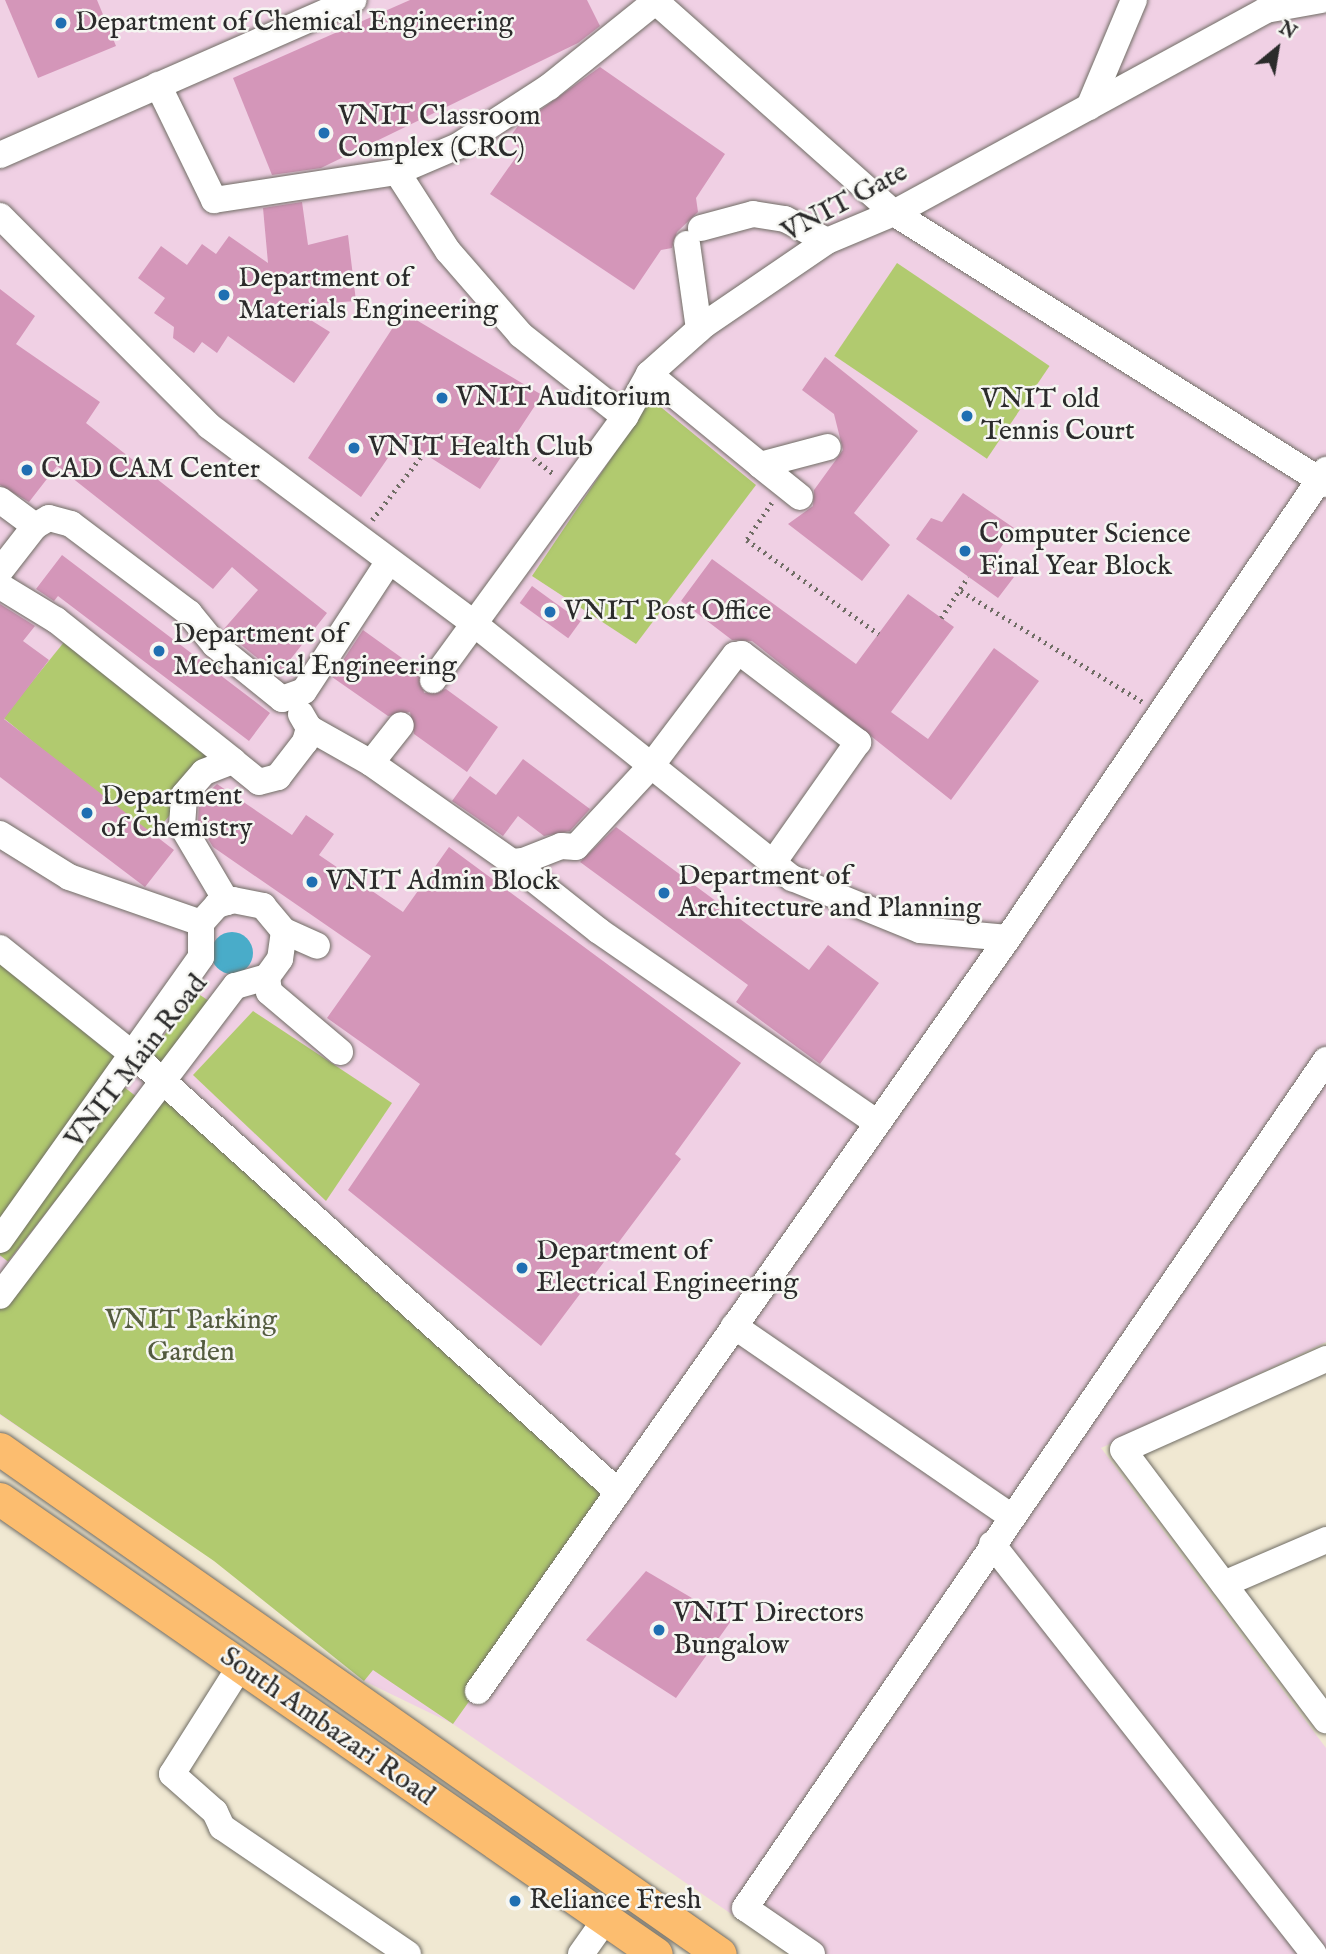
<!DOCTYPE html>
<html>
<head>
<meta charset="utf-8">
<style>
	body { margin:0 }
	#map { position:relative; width:1326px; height:1954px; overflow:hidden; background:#f0e8d2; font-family:"IM FELL English",serif }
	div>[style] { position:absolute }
	.built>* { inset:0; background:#f0d0e4 }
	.green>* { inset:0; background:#b1ca6f; transform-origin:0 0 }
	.water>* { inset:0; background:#49acc9 }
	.round { border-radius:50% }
	.building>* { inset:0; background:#d496b9; transform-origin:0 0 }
	.path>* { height:4.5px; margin-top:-2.25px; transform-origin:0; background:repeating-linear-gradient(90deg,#706d65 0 2px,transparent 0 7px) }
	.roads { filter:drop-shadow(0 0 2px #706d65) drop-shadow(0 0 2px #706d65) }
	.minor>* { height:26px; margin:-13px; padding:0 13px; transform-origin:13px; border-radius:13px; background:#fff }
	.major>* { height:33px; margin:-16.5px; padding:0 16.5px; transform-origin:16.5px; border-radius:16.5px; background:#fcbd6f }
	.dots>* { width:19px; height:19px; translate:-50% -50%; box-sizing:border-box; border:4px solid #f6f6f2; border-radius:50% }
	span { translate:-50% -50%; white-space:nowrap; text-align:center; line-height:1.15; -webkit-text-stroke:5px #f6f6f2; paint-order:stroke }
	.poi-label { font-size:28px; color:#2b2b2b }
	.left { translate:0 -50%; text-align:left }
	.street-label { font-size:28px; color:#2b2b2b }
	.park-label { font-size:28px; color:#535b3f }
	.north { position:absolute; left:1242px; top:14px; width:70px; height:70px; -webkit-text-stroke:5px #f6f6f2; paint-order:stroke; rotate:30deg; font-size:19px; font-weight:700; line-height:28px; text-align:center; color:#2b2b2b }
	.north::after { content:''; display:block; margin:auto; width:24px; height:32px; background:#2b2b2b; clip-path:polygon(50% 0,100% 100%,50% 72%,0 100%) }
</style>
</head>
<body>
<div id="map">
	<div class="built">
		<i style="clip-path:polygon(0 0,1326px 0,1326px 1342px,1101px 1448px,1326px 1748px,1326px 1954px,790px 1954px,453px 1724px,364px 1681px,197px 1547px,0 1415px)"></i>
	</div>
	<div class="green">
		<i style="left:897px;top:263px;width:184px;height:112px;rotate:34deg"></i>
		<i style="clip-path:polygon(651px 399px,756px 485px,636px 644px,532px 576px)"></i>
		<i style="left:69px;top:636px;width:191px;height:105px;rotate:39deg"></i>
		<i style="clip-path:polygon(0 948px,135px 1056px,0 1240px)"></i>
		<i style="left:194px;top:991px;width:23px;height:82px;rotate:34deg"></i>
		<i style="clip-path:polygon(253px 1011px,392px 1103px,326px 1201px,193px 1075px)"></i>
		<i style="clip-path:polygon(162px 1080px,618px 1492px,453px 1724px,373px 1670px,364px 1681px,214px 1561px,0 1414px,0 1296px)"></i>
		<i style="left:124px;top:1087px;width:16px;height:209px;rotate:38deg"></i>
	</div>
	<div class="water">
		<i class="round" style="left:211px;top:932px;width:42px;height:42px"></i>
	</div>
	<div class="building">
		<i style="clip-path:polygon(5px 0,97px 0,116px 46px,38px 78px)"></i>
		<i style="clip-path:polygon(410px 0,587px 0,600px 26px,578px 43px,321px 168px,272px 175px,233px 78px)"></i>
		<i style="clip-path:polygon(600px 67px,725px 154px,696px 198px,698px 212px,677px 232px,672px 248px,661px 250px,634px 290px,490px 194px,521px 150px,509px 138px,518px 126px)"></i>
		<i style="clip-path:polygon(302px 202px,308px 245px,348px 235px,356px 301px,288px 306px,330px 332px,294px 383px,228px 336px,217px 353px,202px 342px,194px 353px,173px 338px,174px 327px,154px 313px,165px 298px,138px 278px,161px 246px,187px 265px,202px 244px,216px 254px,229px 236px,268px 263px,263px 208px)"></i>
		<i style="clip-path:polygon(0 289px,35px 316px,16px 344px,100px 402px,86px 423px,327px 613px,278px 675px,223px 630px,258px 590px,232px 567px,213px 589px,57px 466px,29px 502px,0 485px)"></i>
		<i style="clip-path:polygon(403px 312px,542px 395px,480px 489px,401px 439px,361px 497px,308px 458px)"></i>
		<i style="clip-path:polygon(825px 357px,918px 431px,854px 513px,890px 545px,862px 581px,788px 524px,813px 506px,814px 490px,843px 450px,834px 414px,802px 390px)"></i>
		<i style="clip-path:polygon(963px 493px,1014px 528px,991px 562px,1014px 577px,998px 598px,916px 539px,931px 518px,942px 522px)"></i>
		<i style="clip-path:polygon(62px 555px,270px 713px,249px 741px,58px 596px,54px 601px,36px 589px)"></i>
		<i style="clip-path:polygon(712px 559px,856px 664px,908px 594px,954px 627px,891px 712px,928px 739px,994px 648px,1039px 681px,951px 800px,752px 641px,732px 640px,681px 601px)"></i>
		<i style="left:532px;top:586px;width:60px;height:21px;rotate:36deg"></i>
		<i style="clip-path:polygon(0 604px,35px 626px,23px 641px,49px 660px,4px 719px,174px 850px,145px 887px,0 777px)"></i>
		<i style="clip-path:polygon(363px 630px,420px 671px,424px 693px,446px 689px,498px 727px,467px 772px,414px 734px,410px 712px,388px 716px,332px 677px)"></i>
		<i style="clip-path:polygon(523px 759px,590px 809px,570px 831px,544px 836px,518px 816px,503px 836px,452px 801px,470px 776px,496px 795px)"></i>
		<i style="clip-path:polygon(217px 784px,292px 835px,306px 815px,334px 834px,319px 855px,403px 912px,449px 847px,741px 1063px,675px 1154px,681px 1159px,541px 1346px,348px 1190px,420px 1084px,327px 1018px,371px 956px,213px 847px,198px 822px,199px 801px)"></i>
		<i style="clip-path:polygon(616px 827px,809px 970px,828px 945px,879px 983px,820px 1064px,736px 1002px,748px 985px,580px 862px)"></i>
		<i style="clip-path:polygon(646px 1571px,731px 1621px,676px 1698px,586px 1640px)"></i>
	</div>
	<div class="path">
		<i style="left:512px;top:441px;width:55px;rotate:38.3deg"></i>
		<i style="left:772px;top:503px;width:45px;rotate:124deg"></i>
		<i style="left:747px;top:540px;width:162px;rotate:35.5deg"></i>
		<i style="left:372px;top:520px;width:83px;rotate:-52.3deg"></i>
		<i style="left:961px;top:591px;width:213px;rotate:31.4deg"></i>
		<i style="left:941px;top:618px;width:49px;rotate:-56.6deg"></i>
	</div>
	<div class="roads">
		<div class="minor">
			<i style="left:654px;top:0;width:321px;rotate:41.6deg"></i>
			<i style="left:894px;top:213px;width:510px;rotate:32.1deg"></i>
			<i style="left:158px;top:85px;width:128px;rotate:64deg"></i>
			<i style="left:214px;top:200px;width:185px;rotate:-8.7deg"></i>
			<i style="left:397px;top:172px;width:66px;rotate:-23.1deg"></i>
			<i style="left:458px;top:146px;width:108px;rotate:-33deg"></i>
			<i style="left:549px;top:87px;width:137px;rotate:-38.8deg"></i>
			<i style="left:1089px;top:107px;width:116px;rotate:-67.2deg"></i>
			<i style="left:0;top:155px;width:386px;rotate:-23.7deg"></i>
			<i style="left:397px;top:172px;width:94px;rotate:57.2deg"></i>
			<i style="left:448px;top:251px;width:111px;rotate:49deg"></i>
			<i style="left:521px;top:335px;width:132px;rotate:38.3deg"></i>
			<i style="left:0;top:216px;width:296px;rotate:45.1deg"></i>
			<i style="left:209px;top:426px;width:328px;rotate:36.7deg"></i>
			<i style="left:472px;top:622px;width:410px;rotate:38.7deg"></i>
			<i style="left:792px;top:878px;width:138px;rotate:22.1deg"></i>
			<i style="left:920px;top:930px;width:88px;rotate:5.2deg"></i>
			<i style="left:701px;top:228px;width:54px;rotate:-15.1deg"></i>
			<i style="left:753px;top:214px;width:32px;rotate:9deg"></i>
			<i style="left:785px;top:219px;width:47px;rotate:27.6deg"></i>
			<i style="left:687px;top:244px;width:86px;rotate:82deg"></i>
			<i style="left:649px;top:374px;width:144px;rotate:39.3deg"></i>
			<i style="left:760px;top:465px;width:70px;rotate:-14.8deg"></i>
			<i style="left:760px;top:465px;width:51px;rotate:38.7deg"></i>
			<i style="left:0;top:500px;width:44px;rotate:36.6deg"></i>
			<i style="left:0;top:571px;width:57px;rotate:-52.1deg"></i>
			<i style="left:35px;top:526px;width:16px;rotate:-30deg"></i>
			<i style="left:49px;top:518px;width:23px;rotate:15deg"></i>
			<i style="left:71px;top:524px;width:148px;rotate:37deg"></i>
			<i style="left:189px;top:613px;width:41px;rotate:50.9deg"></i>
			<i style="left:215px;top:645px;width:86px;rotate:38.9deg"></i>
			<i style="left:282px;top:699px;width:23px;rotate:-20deg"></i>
			<i style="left:304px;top:691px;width:152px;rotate:-56.8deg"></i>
			<i style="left:0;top:586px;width:66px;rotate:31.3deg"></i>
			<i style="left:56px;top:620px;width:226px;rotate:38.5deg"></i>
			<i style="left:433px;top:680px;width:326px;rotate:-53.9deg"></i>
			<i style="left:625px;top:417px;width:49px;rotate:-60.8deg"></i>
			<i style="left:649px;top:374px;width:74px;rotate:-41.7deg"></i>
			<i style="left:704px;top:325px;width:149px;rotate:-34.3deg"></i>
			<i style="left:827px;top:241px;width:73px;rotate:-22.7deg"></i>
			<i style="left:894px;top:213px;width:424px;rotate:-28.6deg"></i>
			<i style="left:1266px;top:10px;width:56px;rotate:-10.3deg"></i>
			<i style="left:309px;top:728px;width:71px;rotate:29.4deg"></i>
			<i style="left:371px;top:763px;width:172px;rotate:35.1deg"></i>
			<i style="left:512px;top:862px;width:11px;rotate:-5deg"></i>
			<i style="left:523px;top:861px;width:41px;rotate:-21.5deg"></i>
			<i style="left:561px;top:846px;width:15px;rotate:4deg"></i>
			<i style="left:576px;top:847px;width:110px;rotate:-47.2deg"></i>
			<i style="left:651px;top:766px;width:139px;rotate:-52.9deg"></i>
			<i style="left:735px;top:655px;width:7px;rotate:-8deg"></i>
			<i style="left:742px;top:654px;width:146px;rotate:37.2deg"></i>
			<i style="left:858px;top:742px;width:148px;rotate:125.1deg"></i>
			<i style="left:371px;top:763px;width:48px;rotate:-51.7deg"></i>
			<i style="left:0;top:834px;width:81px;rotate:31.9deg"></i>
			<i style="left:69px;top:877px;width:140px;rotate:19.2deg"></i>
			<i style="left:512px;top:862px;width:111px;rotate:38.4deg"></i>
			<i style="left:599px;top:931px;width:338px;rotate:34.6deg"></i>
			<i style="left:227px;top:902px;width:88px;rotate:-120.6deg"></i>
			<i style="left:182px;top:826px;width:31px;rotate:-86deg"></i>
			<i style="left:184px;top:795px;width:30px;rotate:-49deg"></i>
			<i style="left:204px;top:772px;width:31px;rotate:-21deg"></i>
			<i style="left:233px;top:761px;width:33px;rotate:39deg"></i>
			<i style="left:259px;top:782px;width:20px;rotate:-15deg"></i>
			<i style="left:278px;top:777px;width:44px;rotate:-52.4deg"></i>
			<i style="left:305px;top:742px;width:15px;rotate:-74deg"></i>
			<i style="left:309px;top:728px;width:16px;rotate:-120deg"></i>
			<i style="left:284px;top:931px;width:36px;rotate:24deg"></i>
			<i style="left:0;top:948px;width:173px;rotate:38.7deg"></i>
			<i style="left:135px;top:1056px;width:651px;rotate:42.07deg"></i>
			<i style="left:267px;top:977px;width:15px;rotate:82deg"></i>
			<i style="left:269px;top:992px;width:93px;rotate:40.2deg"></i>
			<i style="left:0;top:1240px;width:347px;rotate:-54.6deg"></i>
			<i style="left:201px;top:957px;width:34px;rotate:-90deg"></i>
			<i style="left:201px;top:923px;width:24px;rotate:-48deg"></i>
			<i style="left:217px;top:905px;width:17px;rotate:-17deg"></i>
			<i style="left:233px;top:900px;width:31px;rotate:11deg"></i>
			<i style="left:263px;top:906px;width:33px;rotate:50deg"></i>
			<i style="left:284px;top:931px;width:28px;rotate:98deg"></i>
			<i style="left:280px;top:959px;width:22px;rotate:126deg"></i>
			<i style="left:267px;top:977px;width:33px;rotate:164deg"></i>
			<i style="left:235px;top:986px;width:389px;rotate:127.2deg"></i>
			<i style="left:734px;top:1326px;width:335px;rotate:34.5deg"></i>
			<i style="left:1326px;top:1359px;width:222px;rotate:155.9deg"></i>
			<i style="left:1123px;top:1450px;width:338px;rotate:53.1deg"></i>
			<i style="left:992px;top:1544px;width:521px;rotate:51.86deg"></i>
			<i style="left:1224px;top:1584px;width:111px;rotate:-23.3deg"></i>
			<i style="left:241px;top:1665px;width:129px;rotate:122.3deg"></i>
			<i style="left:172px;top:1774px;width:57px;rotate:41.5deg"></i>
			<i style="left:215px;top:1812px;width:17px;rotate:65deg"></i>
			<i style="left:222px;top:1827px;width:225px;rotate:34.3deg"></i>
			<i style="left:478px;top:1691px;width:921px;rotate:-54.86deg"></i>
			<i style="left:1008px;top:938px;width:566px;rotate:-55.8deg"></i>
			<i style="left:581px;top:1954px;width:42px;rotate:-54.8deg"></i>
			<i style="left:812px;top:1954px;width:81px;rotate:-145.5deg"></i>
			<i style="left:745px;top:1908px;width:1028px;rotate:-55.58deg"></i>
		</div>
		<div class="major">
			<i style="left:0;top:1449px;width:879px;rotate:35.05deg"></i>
			<i style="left:0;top:1499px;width:798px;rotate:34.75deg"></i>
		</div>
	</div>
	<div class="dots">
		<i style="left:61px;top:23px;background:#1f6fb2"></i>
		<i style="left:324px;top:133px;background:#1f6fb2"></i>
		<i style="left:224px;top:295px;background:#1f6fb2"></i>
		<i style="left:442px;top:398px;background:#1f6fb2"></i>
		<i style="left:967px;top:416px;background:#1f6fb2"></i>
		<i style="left:354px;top:448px;background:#1f6fb2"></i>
		<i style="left:27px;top:470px;background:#1f6fb2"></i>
		<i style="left:965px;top:551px;background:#1f6fb2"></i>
		<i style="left:550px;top:612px;background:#1f6fb2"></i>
		<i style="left:159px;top:651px;background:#1f6fb2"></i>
		<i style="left:87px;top:813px;background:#1f6fb2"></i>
		<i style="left:312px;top:882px;background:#1f6fb2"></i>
		<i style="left:664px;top:893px;background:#1f6fb2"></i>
		<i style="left:522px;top:1268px;background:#1f6fb2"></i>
		<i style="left:659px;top:1630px;background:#1f6fb2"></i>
		<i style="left:515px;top:1901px;background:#1f6fb2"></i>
	</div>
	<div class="poi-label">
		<span class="left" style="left:75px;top:23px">Department of Chemical Engineering</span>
		<span class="left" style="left:338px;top:133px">VNIT Classroom<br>Complex (CRC)</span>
		<span class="left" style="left:238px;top:295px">Department of<br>Materials Engineering</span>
		<span class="left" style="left:456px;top:398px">VNIT Auditorium</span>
		<span class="left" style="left:981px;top:416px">VNIT old<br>Tennis Court</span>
		<span class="left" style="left:368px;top:448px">VNIT Health Club</span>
		<span class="left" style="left:41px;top:470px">CAD CAM Center</span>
		<span class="left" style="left:979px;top:551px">Computer Science<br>Final Year Block</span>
		<span class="left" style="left:564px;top:612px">VNIT Post Office</span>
		<span class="left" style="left:173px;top:651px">Department of<br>Mechanical Engineering</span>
		<span class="left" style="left:101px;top:813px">Department<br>of Chemistry</span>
		<span class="left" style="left:678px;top:893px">Department of<br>Architecture and Planning</span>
		<span class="left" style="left:326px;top:882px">VNIT Admin Block</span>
		<span class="left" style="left:536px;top:1268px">Department of<br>Electrical Engineering</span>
		<span class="left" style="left:673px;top:1630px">VNIT Directors<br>Bungalow</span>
		<span class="left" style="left:529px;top:1901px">Reliance Fresh</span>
	</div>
	<div class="street-label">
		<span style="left:845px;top:203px;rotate:-28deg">VNIT Gate</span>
		<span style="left:137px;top:1062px;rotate:-52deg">VNIT Main Road</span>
		<span style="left:327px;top:1727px;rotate:35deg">South Ambazari Road</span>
	</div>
	<div class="park-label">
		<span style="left:191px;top:1337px">VNIT Parking<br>Garden</span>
	</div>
	<div class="north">N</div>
</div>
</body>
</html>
